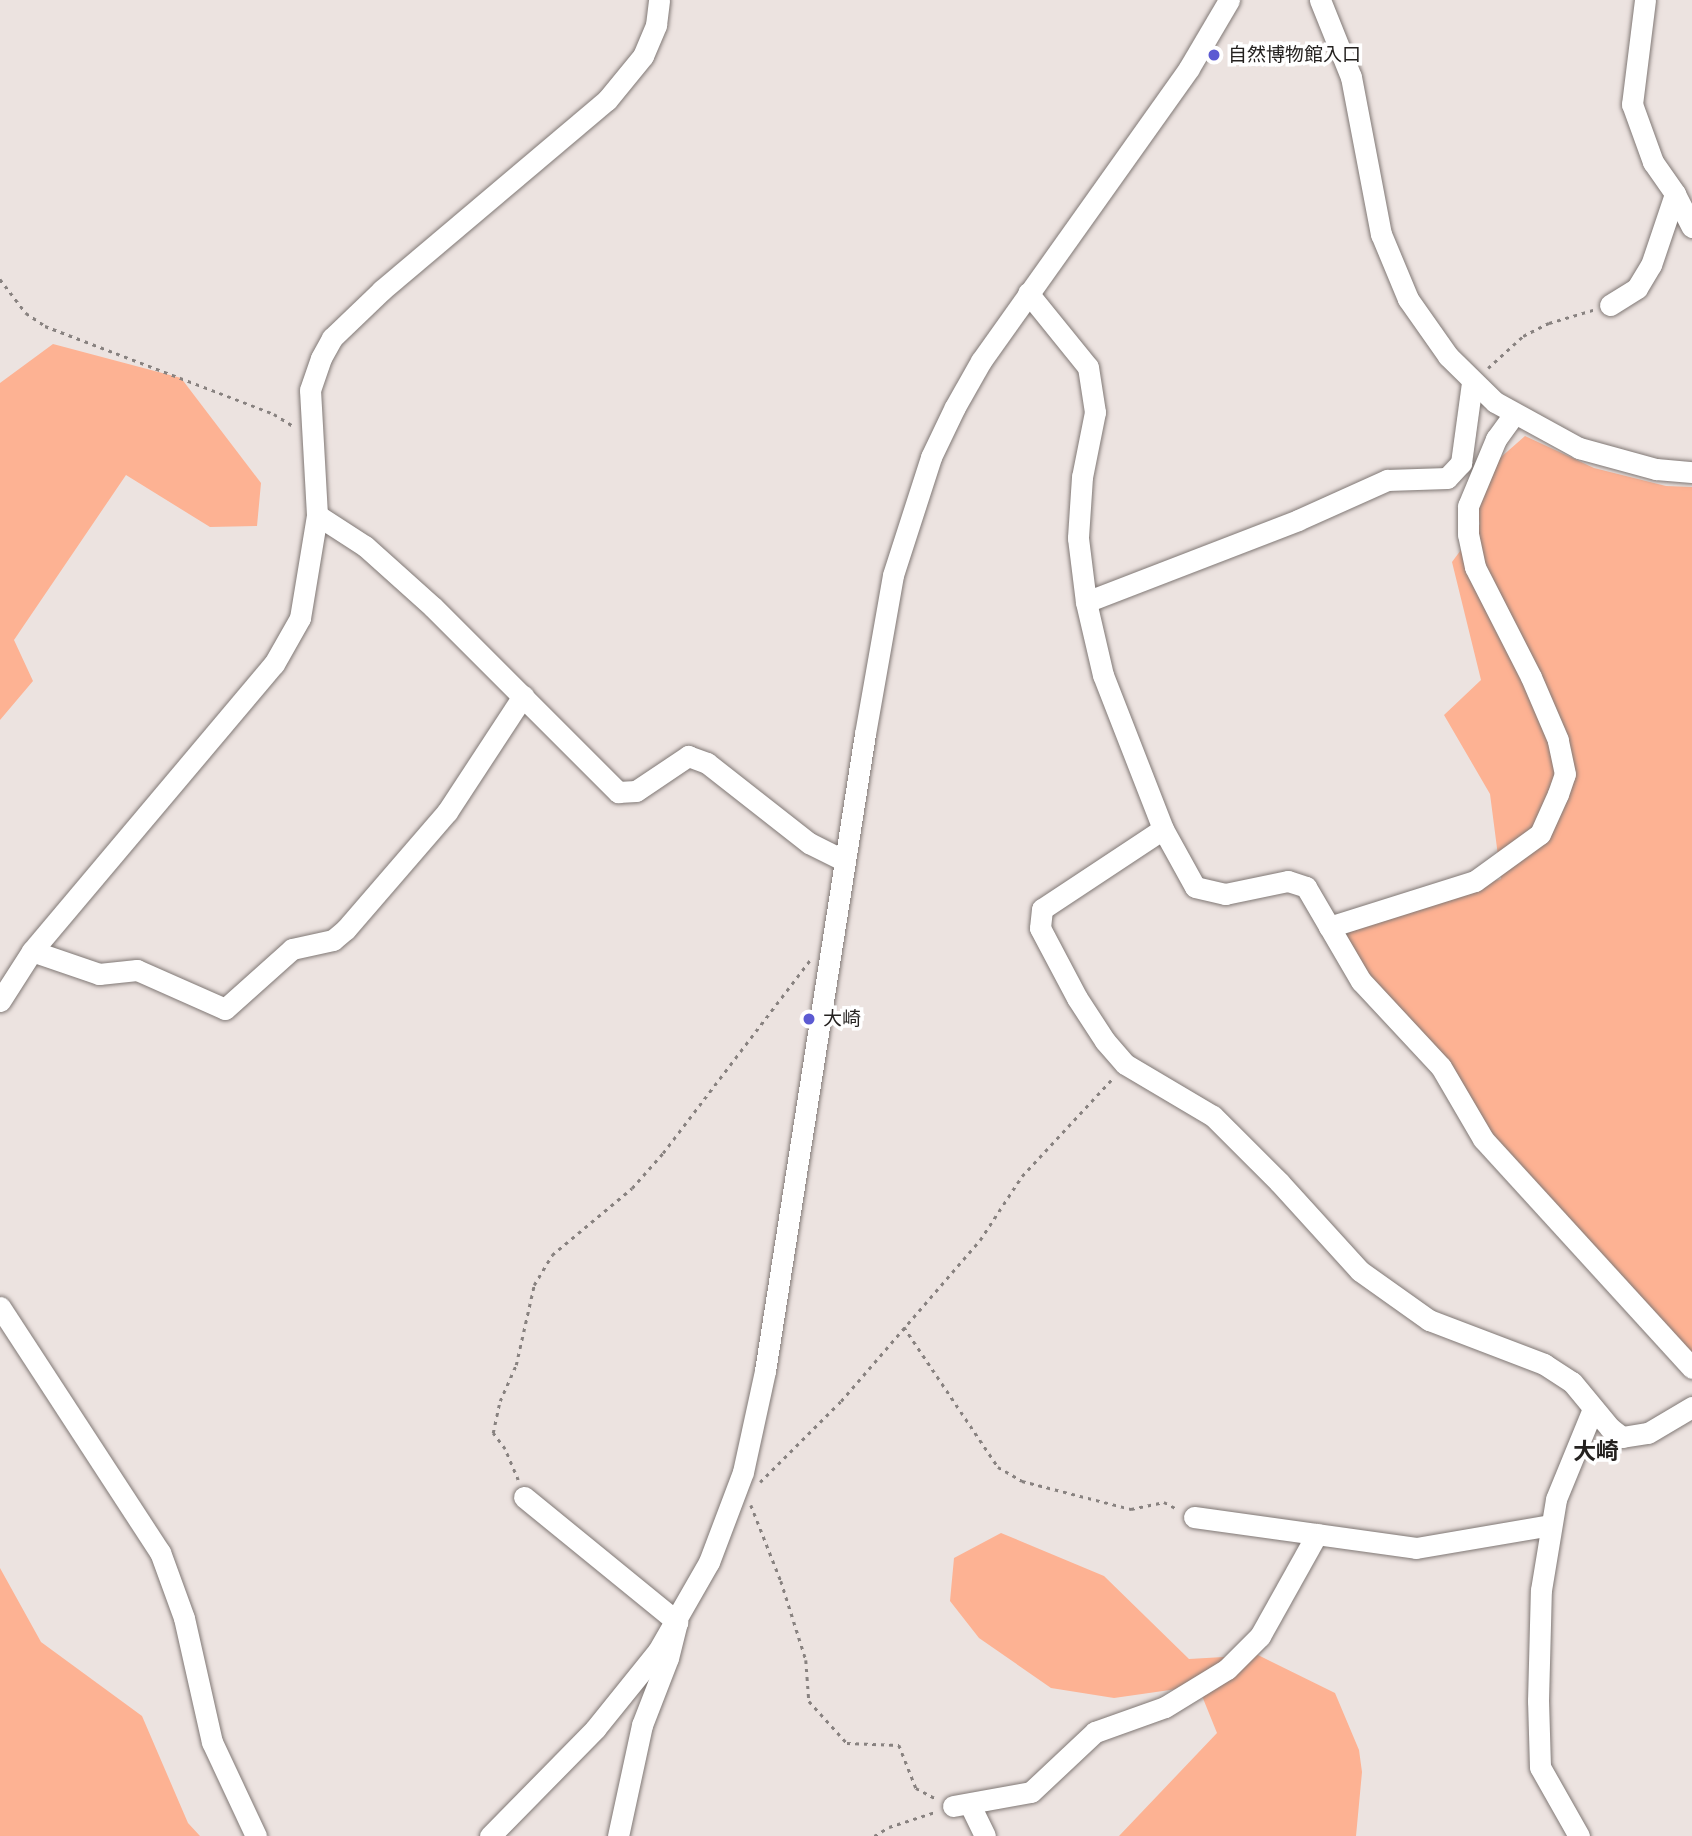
<!DOCTYPE html>
<html>
<head>
<meta charset="utf-8">
<style>
	body { margin:0 }
	#map { position:relative; width:1692px; height:1836px; overflow:hidden; background:#ece3e0; font-family:Montserrat,"Noto Sans JP",sans-serif }
	div>[style] { position:absolute }
	.green>* { inset:0; background:#fdb293 }
	.path>* { height:2.5px; margin-top:-1.25px; transform-origin:0; background:repeating-linear-gradient(90deg,#888280 0 3.5px,transparent 0 8.5px) }
	.roads { filter:drop-shadow(0 0 2px #807875) drop-shadow(0 0 2px #807875) }
	.minor>* { height:21px; margin:-10.5px; padding:0 10.5px; transform-origin:10.5px; border-radius:10.5px; background:#fff }
	.dots>* { width:19px; height:19px; translate:-50% -50%; box-sizing:border-box; border:4px solid #fff; border-radius:50% }
	span { translate:-50% -50%; white-space:nowrap; text-align:center; line-height:1.15; -webkit-text-stroke:7px #fff; paint-order:stroke }
	.poi-label { font-size:19px; color:#252220 }
	.left { translate:0 -50%; text-align:left }
	.quarter-label { font-size:23px; color:#252220; font-weight:700 }
</style>
</head>
<body>
<div id="map">
	<div class="green">
		<i style="clip-path:polygon(53px 344px,181px 378px,261px 483px,257px 526px,210px 527px,126px 475px,14px 640px,33px 681px,0 720px,0 383px)"></i>
		<i style="clip-path:polygon(1525px 436px,1594px 468px,1666px 486px,1692px 487px,1692px 1368px,1527px 1184px,1329px 927px,1501px 879px,1490px 794px,1444px 715px,1481px 680px,1452px 562px,1480px 524px,1477px 510px,1500px 458px)"></i>
		<i style="clip-path:polygon(1001px 1533px,1104px 1576px,1189px 1659px,1258px 1655px,1335px 1693px,1359px 1750px,1362px 1772px,1356px 1836px,1119px 1836px,1217px 1733px,1198px 1686px,1114px 1698px,1051px 1688px,979px 1638px,950px 1601px,954px 1558px)"></i>
		<i style="clip-path:polygon(0 1568px,41px 1642px,142px 1716px,188px 1823px,200px 1836px,0 1836px)"></i>
	</div>
	<div class="path">
		<i style="left:0;top:279px;width:43px;rotate:52.6deg"></i>
		<i style="left:26px;top:313px;width:23px;rotate:34deg"></i>
		<i style="left:45px;top:326px;width:245px;rotate:21deg"></i>
		<i style="left:274px;top:414px;width:22px;rotate:32deg"></i>
		<i style="left:1488px;top:368px;width:47px;rotate:-42.4deg"></i>
		<i style="left:1523px;top:336px;width:29px;rotate:-27deg"></i>
		<i style="left:1549px;top:323px;width:46px;rotate:-16.5deg"></i>
		<i style="left:904px;top:1327px;width:169px;rotate:56.1deg"></i>
		<i style="left:998px;top:1467px;width:28px;rotate:30deg"></i>
		<i style="left:1022px;top:1481px;width:113px;rotate:14.4deg"></i>
		<i style="left:1131px;top:1509px;width:34px;rotate:-12deg"></i>
		<i style="left:1164px;top:1502px;width:15px;rotate:28deg"></i>
		<i style="left:518px;top:1480px;width:34px;rotate:-113deg"></i>
		<i style="left:505px;top:1449px;width:20px;rotate:-127deg"></i>
		<i style="left:493px;top:1433px;width:33px;rotate:-78deg"></i>
		<i style="left:500px;top:1401px;width:39px;rotate:-66deg"></i>
		<i style="left:516px;top:1365px;width:82px;rotate:-77.3deg"></i>
		<i style="left:534px;top:1285px;width:35px;rotate:-59deg"></i>
		<i style="left:552px;top:1255px;width:104px;rotate:-39.9deg"></i>
		<i style="left:632px;top:1188px;width:47px;rotate:-48.5deg"></i>
		<i style="left:663px;top:1153px;width:243px;rotate:-52.7deg"></i>
		<i style="left:760px;top:1482px;width:115px;rotate:-45deg"></i>
		<i style="left:841px;top:1401px;width:213px;rotate:-49.2deg"></i>
		<i style="left:980px;top:1240px;width:77px;rotate:-56.7deg"></i>
		<i style="left:1022px;top:1176px;width:135px;rotate:-47.1deg"></i>
		<i style="left:751px;top:1505px;width:82px;rotate:68.5deg"></i>
		<i style="left:781px;top:1581px;width:83px;rotate:72.4deg"></i>
		<i style="left:806px;top:1660px;width:41px;rotate:85.8deg"></i>
		<i style="left:809px;top:1701px;width:57px;rotate:47.9deg"></i>
		<i style="left:847px;top:1743px;width:52px;rotate:2.2deg"></i>
		<i style="left:899px;top:1745px;width:46px;rotate:68.4deg"></i>
		<i style="left:916px;top:1788px;width:21px;rotate:28deg"></i>
		<i style="left:874px;top:1836px;width:17px;rotate:-31deg"></i>
		<i style="left:889px;top:1827px;width:48px;rotate:-18.1deg"></i>
	</div>
	<div class="roads">
		<div class="minor">
			<i style="left:1320px;top:0;width:83px;rotate:68.1deg"></i>
			<i style="left:1351px;top:77px;width:160px;rotate:79.2deg"></i>
			<i style="left:1381px;top:234px;width:70px;rotate:67.4deg"></i>
			<i style="left:1408px;top:299px;width:70px;rotate:54.9deg"></i>
			<i style="left:1448px;top:356px;width:66px;rotate:44.4deg"></i>
			<i style="left:1495px;top:402px;width:96px;rotate:28.7deg"></i>
			<i style="left:1579px;top:448px;width:80px;rotate:15.3deg"></i>
			<i style="left:1656px;top:469px;width:36px;rotate:5deg"></i>
			<i style="left:1645px;top:0;width:105px;rotate:97.1deg"></i>
			<i style="left:1632px;top:104px;width:62px;rotate:70.1deg"></i>
			<i style="left:1653px;top:162px;width:39px;rotate:55deg"></i>
			<i style="left:1675px;top:194px;width:37px;rotate:63deg"></i>
			<i style="left:1028px;top:293px;width:95px;rotate:51deg"></i>
			<i style="left:1088px;top:367px;width:46px;rotate:81.2deg"></i>
			<i style="left:1095px;top:412px;width:66px;rotate:101.3deg"></i>
			<i style="left:1082px;top:477px;width:61px;rotate:93.8deg"></i>
			<i style="left:1078px;top:538px;width:64px;rotate:82.9deg"></i>
			<i style="left:1086px;top:602px;width:75px;rotate:76.9deg"></i>
			<i style="left:1103px;top:675px;width:165px;rotate:68.7deg"></i>
			<i style="left:1163px;top:829px;width:66px;rotate:61.1deg"></i>
			<i style="left:1195px;top:887px;width:31px;rotate:13deg"></i>
			<i style="left:1225px;top:894px;width:64px;rotate:-11.7deg"></i>
			<i style="left:1288px;top:881px;width:19px;rotate:18deg"></i>
			<i style="left:1306px;top:887px;width:109px;rotate:59.7deg"></i>
			<i style="left:1361px;top:981px;width:117px;rotate:47.1deg"></i>
			<i style="left:1441px;top:1067px;width:83px;rotate:59.7deg"></i>
			<i style="left:1483px;top:1139px;width:310px;rotate:47.6deg"></i>
			<i style="left:1610px;top:305px;width:32px;rotate:-32deg"></i>
			<i style="left:1637px;top:288px;width:27px;rotate:-59deg"></i>
			<i style="left:1651px;top:265px;width:75px;rotate:-71.3deg"></i>
			<i style="left:317px;top:515px;width:57px;rotate:32.9deg"></i>
			<i style="left:365px;top:546px;width:91px;rotate:41.9deg"></i>
			<i style="left:433px;top:607px;width:262px;rotate:45deg"></i>
			<i style="left:618px;top:792px;width:18px;rotate:-3deg"></i>
			<i style="left:636px;top:791px;width:63px;rotate:-33.9deg"></i>
			<i style="left:688px;top:756px;width:20px;rotate:20deg"></i>
			<i style="left:707px;top:763px;width:130px;rotate:38.1deg"></i>
			<i style="left:809px;top:843px;width:40px;rotate:26.6deg"></i>
			<i style="left:1086px;top:602px;width:227px;rotate:-21.1deg"></i>
			<i style="left:1298px;top:520px;width:98px;rotate:-24.2deg"></i>
			<i style="left:1387px;top:480px;width:60px;rotate:-1.9deg"></i>
			<i style="left:1447px;top:478px;width:21px;rotate:-47deg"></i>
			<i style="left:1461px;top:463px;width:81px;rotate:-82.2deg"></i>
			<i style="left:1163px;top:829px;width:145px;rotate:146.5deg"></i>
			<i style="left:1042px;top:909px;width:19px;rotate:96deg"></i>
			<i style="left:1040px;top:928px;width:79px;rotate:62.1deg"></i>
			<i style="left:1077px;top:998px;width:51px;rotate:56.9deg"></i>
			<i style="left:1105px;top:1041px;width:30px;rotate:49deg"></i>
			<i style="left:1125px;top:1064px;width:102px;rotate:30.6deg"></i>
			<i style="left:1213px;top:1116px;width:93px;rotate:45deg"></i>
			<i style="left:1279px;top:1182px;width:120px;rotate:47.7deg"></i>
			<i style="left:1360px;top:1271px;width:85px;rotate:35.4deg"></i>
			<i style="left:1429px;top:1320px;width:123px;rotate:20.9deg"></i>
			<i style="left:1544px;top:1364px;width:33px;rotate:33deg"></i>
			<i style="left:1572px;top:1382px;width:60px;rotate:50.4deg"></i>
			<i style="left:1610px;top:1428px;width:15px;rotate:37deg"></i>
			<i style="left:1622px;top:1437px;width:26px;rotate:-9deg"></i>
			<i style="left:1648px;top:1433px;width:51px;rotate:-30.6deg"></i>
			<i style="left:1329px;top:927px;width:153px;rotate:-17.5deg"></i>
			<i style="left:1475px;top:881px;width:80px;rotate:-35.9deg"></i>
			<i style="left:1540px;top:834px;width:44px;rotate:-65.8deg"></i>
			<i style="left:1558px;top:794px;width:21px;rotate:-71deg"></i>
			<i style="left:1565px;top:774px;width:35px;rotate:-102deg"></i>
			<i style="left:1558px;top:740px;width:69px;rotate:-113.2deg"></i>
			<i style="left:1531px;top:677px;width:123px;rotate:-117deg"></i>
			<i style="left:1475px;top:567px;width:34px;rotate:-102deg"></i>
			<i style="left:1468px;top:534px;width:28px;rotate:-90deg"></i>
			<i style="left:1468px;top:506px;width:73px;rotate:-67.3deg"></i>
			<i style="left:1496px;top:439px;width:31px;rotate:-54deg"></i>
			<i style="left:32px;top:951px;width:71px;rotate:18.9deg"></i>
			<i style="left:99px;top:974px;width:38px;rotate:-6deg"></i>
			<i style="left:137px;top:970px;width:96px;rotate:23.9deg"></i>
			<i style="left:225px;top:1009px;width:90px;rotate:-41.8deg"></i>
			<i style="left:292px;top:949px;width:42px;rotate:-12.4deg"></i>
			<i style="left:333px;top:940px;width:17px;rotate:-40deg"></i>
			<i style="left:346px;top:929px;width:155px;rotate:-49.2deg"></i>
			<i style="left:447px;top:812px;width:139px;rotate:-56.8deg"></i>
			<i style="left:0;top:1001px;width:59px;rotate:-57.4deg"></i>
			<i style="left:32px;top:951px;width:375px;rotate:-49.9deg"></i>
			<i style="left:274px;top:664px;width:53px;rotate:-60.5deg"></i>
			<i style="left:300px;top:618px;width:104px;rotate:-80.6deg"></i>
			<i style="left:317px;top:515px;width:125px;rotate:-93.2deg"></i>
			<i style="left:310px;top:390px;width:34px;rotate:-71deg"></i>
			<i style="left:321px;top:358px;width:23px;rotate:-61deg"></i>
			<i style="left:332px;top:338px;width:69px;rotate:-43.8deg"></i>
			<i style="left:382px;top:290px;width:294px;rotate:-40.2deg"></i>
			<i style="left:607px;top:100px;width:57px;rotate:-50.7deg"></i>
			<i style="left:643px;top:56px;width:34px;rotate:-67deg"></i>
			<i style="left:656px;top:25px;width:25px;rotate:-83deg"></i>
			<i style="left:0;top:1307px;width:293px;rotate:56.9deg"></i>
			<i style="left:160px;top:1552px;width:70px;rotate:70deg"></i>
			<i style="left:184px;top:1618px;width:127px;rotate:77.3deg"></i>
			<i style="left:212px;top:1742px;width:104px;rotate:64.9deg"></i>
			<i style="left:524px;top:1497px;width:198px;rotate:39.2deg"></i>
			<i style="left:677px;top:1622px;width:37px;rotate:104deg"></i>
			<i style="left:668px;top:1658px;width:72px;rotate:111.2deg"></i>
			<i style="left:642px;top:1725px;width:114px;rotate:102.2deg"></i>
			<i style="left:1194px;top:1517px;width:224px;rotate:7.9deg"></i>
			<i style="left:1416px;top:1548px;width:136px;rotate:-9.7deg"></i>
			<i style="left:970px;top:1805px;width:34px;rotate:64deg"></i>
			<i style="left:953px;top:1806px;width:79px;rotate:-10.2deg"></i>
			<i style="left:1031px;top:1792px;width:88px;rotate:-43.2deg"></i>
			<i style="left:1095px;top:1732px;width:74px;rotate:-19.7deg"></i>
			<i style="left:1165px;top:1707px;width:73px;rotate:-31.5deg"></i>
			<i style="left:1227px;top:1669px;width:47px;rotate:-45deg"></i>
			<i style="left:1260px;top:1636px;width:117px;rotate:-60.8deg"></i>
			<i style="left:490px;top:1836px;width:150px;rotate:-45.5deg"></i>
			<i style="left:595px;top:1729px;width:100px;rotate:-51.1deg"></i>
			<i style="left:658px;top:1651px;width:103px;rotate:-60.2deg"></i>
			<i style="left:709px;top:1562px;width:96px;rotate:-69.3deg"></i>
			<i style="left:743px;top:1472px;width:103px;rotate:-77.7deg"></i>
			<i style="left:765px;top:1371px;width:645px;rotate:-81.08deg"></i>
			<i style="left:865px;top:734px;width:161px;rotate:-80deg"></i>
			<i style="left:893px;top:575px;width:124px;rotate:-72.1deg"></i>
			<i style="left:931px;top:457px;width:55px;rotate:-64.4deg"></i>
			<i style="left:955px;top:407px;width:53px;rotate:-60.5deg"></i>
			<i style="left:981px;top:361px;width:359px;rotate:-54.6deg"></i>
			<i style="left:1189px;top:68px;width:79px;rotate:-59.5deg"></i>
			<i style="left:1579px;top:1836px;width:79px;rotate:-119.5deg"></i>
			<i style="left:1540px;top:1767px;width:66px;rotate:-91.7deg"></i>
			<i style="left:1538px;top:1701px;width:111px;rotate:-88.5deg"></i>
			<i style="left:1541px;top:1590px;width:92px;rotate:-80.6deg"></i>
			<i style="left:1556px;top:1499px;width:97px;rotate:-67.7deg"></i>
		</div>
	</div>
	<div class="dots">
		<i style="left:1214px;top:55px;background:#5c5ad2"></i>
		<i style="left:809px;top:1019px;background:#5c5ad2"></i>
	</div>
	<div class="poi-label">
		<span class="left" style="left:1228px;top:55px">自然博物館入口</span>
		<span class="left" style="left:823px;top:1019px">大崎</span>
	</div>
	<div class="quarter-label">
		<span style="left:1596px;top:1451px">大崎</span>
	</div>
</div>
</body>
</html>
